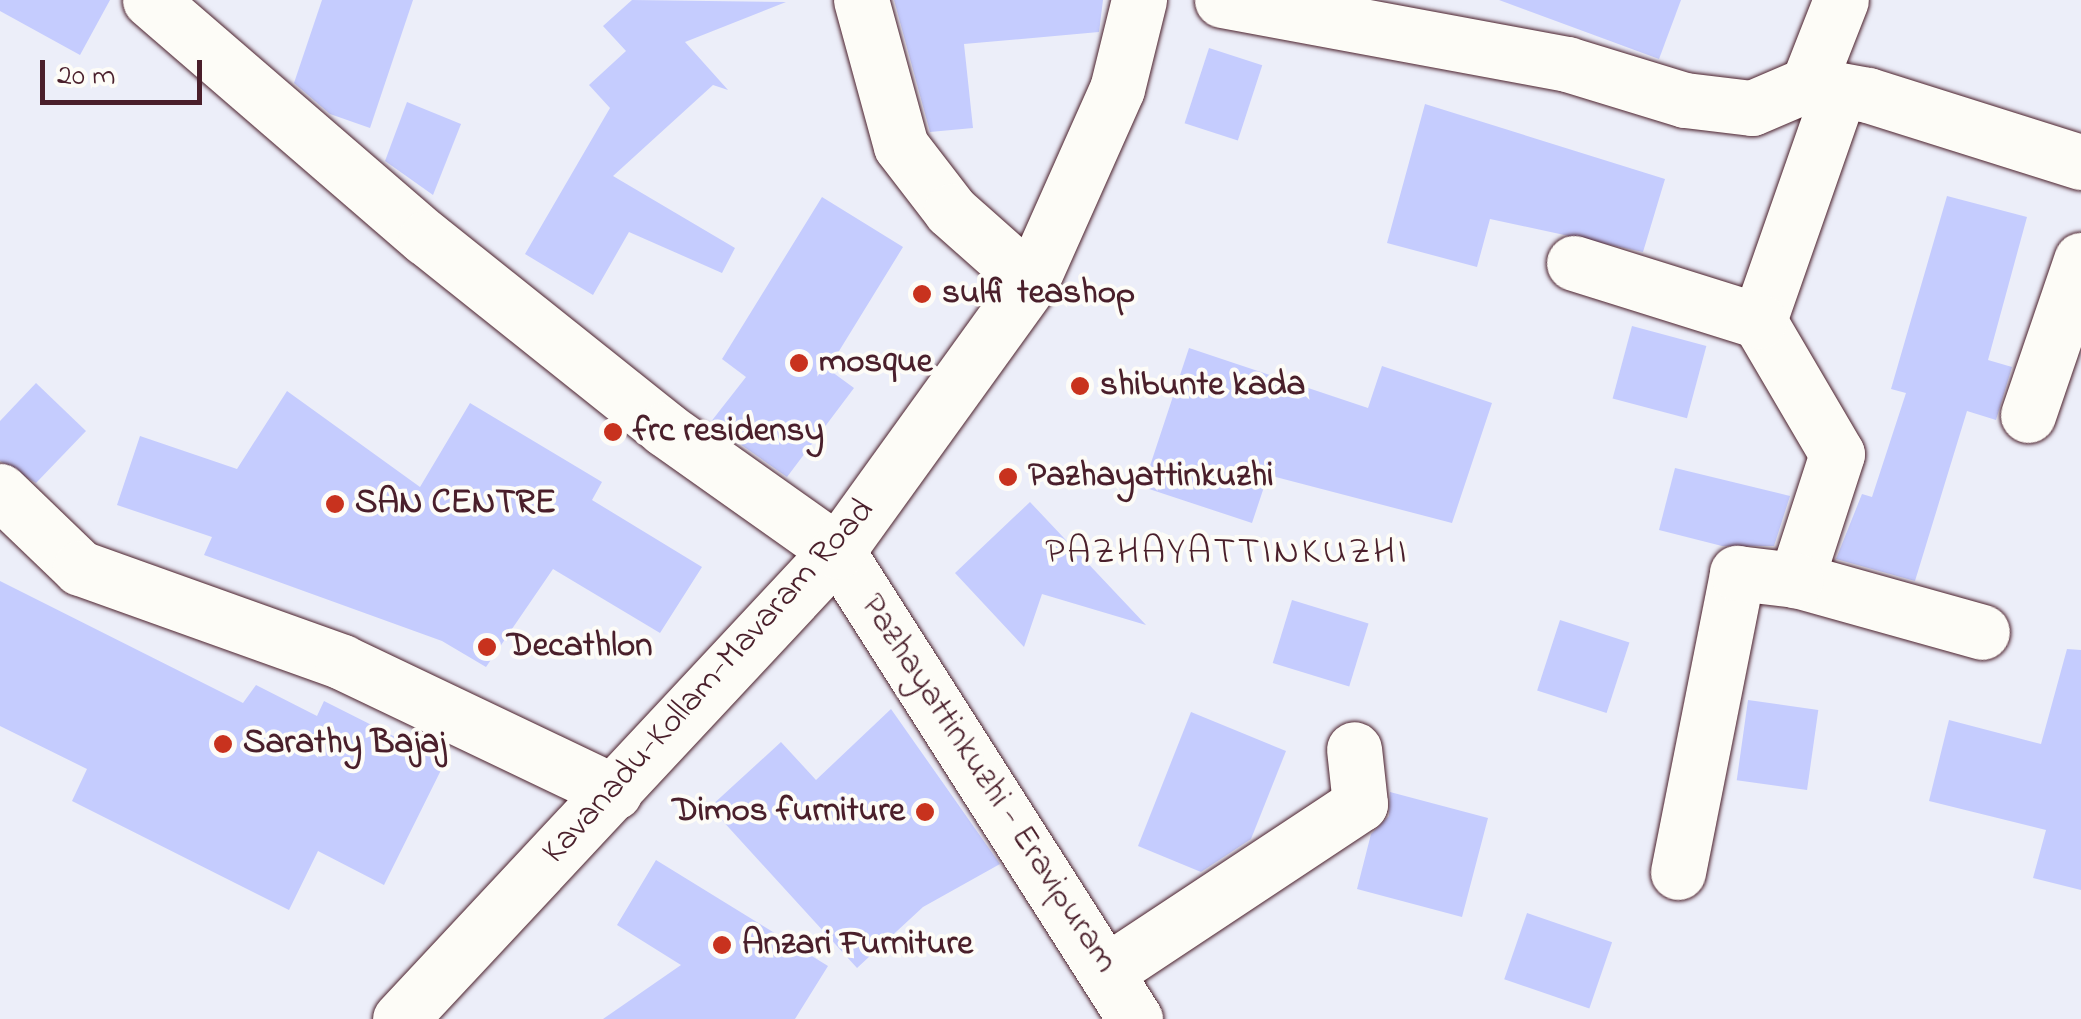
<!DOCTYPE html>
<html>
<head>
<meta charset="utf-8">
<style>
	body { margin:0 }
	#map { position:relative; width:2081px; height:1019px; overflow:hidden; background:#eceef9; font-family:"Indie Flower",sans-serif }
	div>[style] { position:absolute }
	.building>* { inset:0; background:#c5ccfe; transform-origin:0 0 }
	.roads { filter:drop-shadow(0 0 2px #4a1f2b) drop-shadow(0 0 2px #4a1f2b) }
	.minor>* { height:55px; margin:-27.5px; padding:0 27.5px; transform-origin:27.5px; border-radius:27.5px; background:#fdfcf7 }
	.primary>* { height:55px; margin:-27.5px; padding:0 27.5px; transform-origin:27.5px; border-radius:27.5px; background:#fdfcf7 }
	.dots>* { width:28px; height:28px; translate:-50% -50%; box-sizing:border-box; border:5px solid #fdfcf7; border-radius:50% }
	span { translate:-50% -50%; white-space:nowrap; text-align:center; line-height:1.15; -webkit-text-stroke:8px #fdfcf7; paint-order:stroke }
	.poi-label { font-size:35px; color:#4a1f2b; font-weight:700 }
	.left { translate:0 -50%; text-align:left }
	.right { translate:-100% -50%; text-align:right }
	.street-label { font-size:35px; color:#4a1f2b }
	.neighbourhood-label { font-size:38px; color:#4a1f2b; letter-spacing:2.5px }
	.scale { position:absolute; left:40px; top:60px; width:162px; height:45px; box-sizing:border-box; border:5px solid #4a1f2b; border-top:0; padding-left:12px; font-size:30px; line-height:35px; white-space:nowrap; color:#4a1f2b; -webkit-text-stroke:8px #fdfcf7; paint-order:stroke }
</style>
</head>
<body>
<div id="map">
	<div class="building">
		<i style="clip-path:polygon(0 0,110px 0,80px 55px,0 11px)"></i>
		<i style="clip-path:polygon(322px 0,413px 0,370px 128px,330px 114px,294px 83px)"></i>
		<i style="clip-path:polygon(632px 0,786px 2px,685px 42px,728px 90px,713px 85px,613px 176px,735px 248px,722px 273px,629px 232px,593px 295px,525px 254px,610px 108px,589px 85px,626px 51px,603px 26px)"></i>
		<i style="clip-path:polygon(1103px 0,1099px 32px,964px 44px,973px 128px,930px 132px,894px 0)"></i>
		<i style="clip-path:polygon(1499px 0,1681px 0,1659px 59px)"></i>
		<i style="left:1209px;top:48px;width:56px;height:79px;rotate:18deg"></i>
		<i style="clip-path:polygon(407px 102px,461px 124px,433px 195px,385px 161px)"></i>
		<i style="clip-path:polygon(1425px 104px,1665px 179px,1643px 252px,1490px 219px,1477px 267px,1387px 243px)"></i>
		<i style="clip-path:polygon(1947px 196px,2027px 217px,1988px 360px,2012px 367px,1996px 420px,1967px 411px,1915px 581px,1836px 559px,1862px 494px,1872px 497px,1906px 393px,1891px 389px)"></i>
		<i style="clip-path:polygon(822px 197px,903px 247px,828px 369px,854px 388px,787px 477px,710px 423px,746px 377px,722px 359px)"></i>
		<i style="left:1632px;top:326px;width:77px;height:75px;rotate:15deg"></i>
		<i style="clip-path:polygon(1189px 348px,1368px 408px,1382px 366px,1492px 403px,1452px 523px,1268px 475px,1252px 523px,1143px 487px)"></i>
		<i style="clip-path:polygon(36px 383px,86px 431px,36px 483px,0 461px,0 421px)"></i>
		<i style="clip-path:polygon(287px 391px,420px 487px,470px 403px,602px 482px,592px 500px,702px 567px,660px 633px,553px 569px,486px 667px,442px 641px,204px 555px,212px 537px,117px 505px,140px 436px,237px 469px)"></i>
		<i style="clip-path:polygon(1675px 468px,1790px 496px,1774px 546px,1722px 546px,1659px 530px)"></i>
		<i style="clip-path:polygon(1030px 502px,1146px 625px,1042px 594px,1024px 647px,955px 573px)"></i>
		<i style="clip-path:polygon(0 581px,243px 703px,256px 685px,317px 716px,324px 701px,445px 762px,384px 885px,318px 851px,289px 910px,72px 801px,87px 769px,0 726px)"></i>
		<i style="left:1292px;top:600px;width:80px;height:66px;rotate:17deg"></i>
		<i style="left:1560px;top:620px;width:73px;height:74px;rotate:18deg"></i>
		<i style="clip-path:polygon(2067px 649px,2081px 650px,2081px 890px,2033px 878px,2046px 830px,1929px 801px,1949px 720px,2041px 744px)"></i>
		<i style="left:1748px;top:700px;width:71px;height:81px;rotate:8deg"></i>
		<i style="clip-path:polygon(891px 709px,1000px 864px,923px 907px,857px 968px,710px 807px,781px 742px,816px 780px)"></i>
		<i style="clip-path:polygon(1191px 712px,1286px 751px,1251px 839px,1201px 872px,1138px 846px)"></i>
		<i style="clip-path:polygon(1390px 792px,1488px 818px,1462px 917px,1357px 889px,1371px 834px,1389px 816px)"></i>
		<i style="clip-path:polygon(656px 860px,828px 966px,795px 1019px,603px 1019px,681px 965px,617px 925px)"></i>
		<i style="left:1527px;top:913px;width:90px;height:70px;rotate:19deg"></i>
	</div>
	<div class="roads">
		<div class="minor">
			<i style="left:150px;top:0;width:364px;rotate:40.8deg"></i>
			<i style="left:426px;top:238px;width:306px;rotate:38.6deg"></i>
			<i style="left:665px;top:429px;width:211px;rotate:35.3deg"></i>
			<i style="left:837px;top:551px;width:555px;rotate:57.51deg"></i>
			<i style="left:861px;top:0;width:151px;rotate:74.7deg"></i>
			<i style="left:901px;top:146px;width:82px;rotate:52.4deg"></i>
			<i style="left:951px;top:211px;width:107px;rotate:41.6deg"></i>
			<i style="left:1222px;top:0;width:351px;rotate:10.5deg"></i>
			<i style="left:1567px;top:64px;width:123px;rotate:17deg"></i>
			<i style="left:1685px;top:100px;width:67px;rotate:6.8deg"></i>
			<i style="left:1752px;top:108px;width:61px;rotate:-23.2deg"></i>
			<i style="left:1808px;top:84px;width:90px;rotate:-68.6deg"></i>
			<i style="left:1808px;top:84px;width:61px;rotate:10.4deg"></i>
			<i style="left:1868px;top:95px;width:223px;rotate:17.5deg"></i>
			<i style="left:1839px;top:92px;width:243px;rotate:109.3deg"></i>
			<i style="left:1759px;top:321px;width:154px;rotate:59.6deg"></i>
			<i style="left:1837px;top:454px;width:133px;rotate:108deg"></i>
			<i style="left:1796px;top:580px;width:193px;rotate:15.6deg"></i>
			<i style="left:1574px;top:263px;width:194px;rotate:17.4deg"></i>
			<i style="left:2028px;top:415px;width:164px;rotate:-71.1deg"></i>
			<i style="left:0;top:491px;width:111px;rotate:43.9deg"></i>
			<i style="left:80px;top:568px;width:278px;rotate:19.7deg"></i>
			<i style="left:342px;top:662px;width:302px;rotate:25.5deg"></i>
			<i style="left:1678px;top:872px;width:305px;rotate:-78.8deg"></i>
			<i style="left:1737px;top:573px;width:59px;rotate:6.8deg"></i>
			<i style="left:1109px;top:970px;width:301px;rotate:-33.5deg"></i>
			<i style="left:1360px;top:804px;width:55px;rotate:-96.2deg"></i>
		</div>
		<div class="primary">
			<i style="left:400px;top:1019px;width:640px;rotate:-46.96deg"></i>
			<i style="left:837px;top:551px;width:332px;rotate:-54.2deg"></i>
			<i style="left:1031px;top:282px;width:211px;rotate:-66deg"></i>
			<i style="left:1117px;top:89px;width:92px;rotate:-76.1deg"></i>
		</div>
	</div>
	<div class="dots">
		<i style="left:922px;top:294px;background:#c8321e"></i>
		<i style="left:799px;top:363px;background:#c8321e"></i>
		<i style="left:1080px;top:386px;background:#c8321e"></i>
		<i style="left:613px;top:432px;background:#c8321e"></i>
		<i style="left:1008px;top:477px;background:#c8321e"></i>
		<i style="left:335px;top:504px;background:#c8321e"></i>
		<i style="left:487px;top:647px;background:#c8321e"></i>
		<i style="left:223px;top:744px;background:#c8321e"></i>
		<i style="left:925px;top:812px;background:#c8321e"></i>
		<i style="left:722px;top:945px;background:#c8321e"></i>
	</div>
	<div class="poi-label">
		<span class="left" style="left:942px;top:294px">sulfi teashop</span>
		<span class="left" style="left:819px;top:363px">mosque</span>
		<span class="left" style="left:1100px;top:386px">shibunte kada</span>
		<span class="left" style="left:633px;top:432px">frc residensy</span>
		<span class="left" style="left:1028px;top:477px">Pazhayattinkuzhi</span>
		<span class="left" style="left:355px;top:504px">SAN CENTRE</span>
		<span class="left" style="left:507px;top:647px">Decathlon</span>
		<span class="left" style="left:243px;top:744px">Sarathy Bajaj</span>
		<span class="right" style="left:905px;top:812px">Dimos furniture</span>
		<span class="left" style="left:742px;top:945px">Anzari Furniture</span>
	</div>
	<div class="street-label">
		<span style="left:709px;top:682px;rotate:-48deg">Kavanadu-Kollam-Mavaram Road</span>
		<span style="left:988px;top:784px;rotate:57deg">Pazhayattinkuzhi - Eravipuram</span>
	</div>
	<div class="neighbourhood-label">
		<span style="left:1227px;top:554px">PAZHAYATTINKUZHI</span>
	</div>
	<div class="scale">20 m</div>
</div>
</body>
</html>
